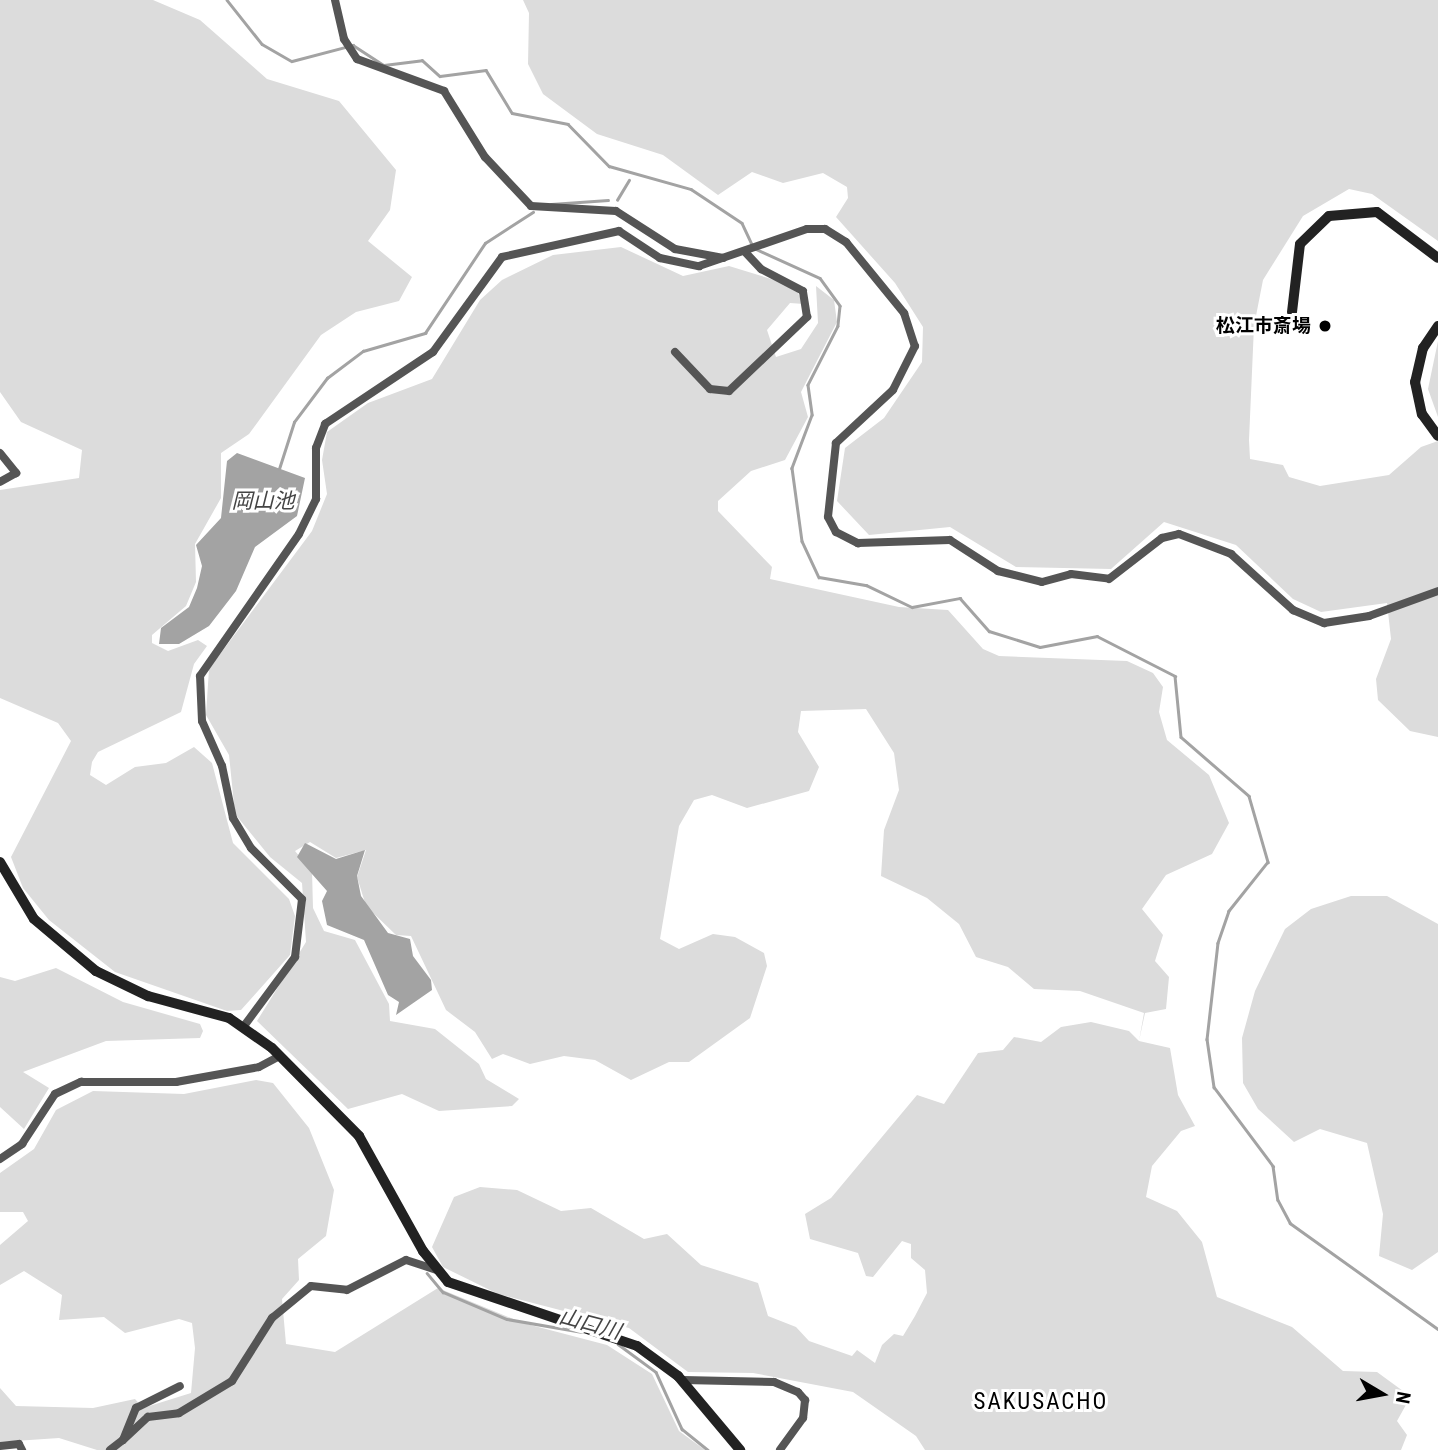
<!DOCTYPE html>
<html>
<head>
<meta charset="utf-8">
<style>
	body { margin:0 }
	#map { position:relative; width:1438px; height:1450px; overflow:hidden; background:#fff; font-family:"Roboto Condensed","Noto Sans JP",sans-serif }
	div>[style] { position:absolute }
	.green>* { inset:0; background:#dcdcdc }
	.water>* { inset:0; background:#a3a3a3 }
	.stream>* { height:2.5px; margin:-1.25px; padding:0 1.25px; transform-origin:1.25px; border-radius:1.25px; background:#a3a3a3 }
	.street>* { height:8px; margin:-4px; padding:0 4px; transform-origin:4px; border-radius:4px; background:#555 }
	.secondary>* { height:10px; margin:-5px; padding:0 5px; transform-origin:5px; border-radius:5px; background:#222 }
	.dots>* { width:19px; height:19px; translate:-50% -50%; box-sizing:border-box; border:4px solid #fff; border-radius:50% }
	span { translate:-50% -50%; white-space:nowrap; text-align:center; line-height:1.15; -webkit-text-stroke:6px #fff; paint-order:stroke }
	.poi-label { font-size:19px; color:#000; font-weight:700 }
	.right { translate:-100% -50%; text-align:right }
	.water-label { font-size:21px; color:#444; font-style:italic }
	.quarter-label { font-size:23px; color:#000; letter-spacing:2px }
	.north { position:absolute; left:1347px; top:1359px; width:70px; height:70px; -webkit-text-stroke:5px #fff; paint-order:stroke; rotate:100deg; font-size:19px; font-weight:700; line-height:28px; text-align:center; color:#000 }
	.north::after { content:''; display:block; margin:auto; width:24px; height:32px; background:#000; clip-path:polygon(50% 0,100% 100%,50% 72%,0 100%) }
</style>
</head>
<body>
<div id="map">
	<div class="green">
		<i style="clip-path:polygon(0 0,153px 0,200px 20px,267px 79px,339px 101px,396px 170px,390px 210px,368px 241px,412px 277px,399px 301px,356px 312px,321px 335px,249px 434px,221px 453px,221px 498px,195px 544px,196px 582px,186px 606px,152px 635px,152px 643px,168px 651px,198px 640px,207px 646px,194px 664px,181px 712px,98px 752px,92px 762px,90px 775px,106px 785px,135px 767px,166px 763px,194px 747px,212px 763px,233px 843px,289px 899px,295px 916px,290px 955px,241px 1010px,227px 1011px,115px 972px,49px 920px,23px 888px,11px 857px,71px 741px,58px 723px,0 698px,0 490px,79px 478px,82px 450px,21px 422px,0 392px)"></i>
		<i style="clip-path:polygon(523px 0,1438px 0,1438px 241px,1372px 194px,1349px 189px,1303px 216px,1263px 280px,1254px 326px,1249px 440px,1250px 459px,1283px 465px,1289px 477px,1320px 486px,1389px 475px,1421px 447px,1438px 441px,1438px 737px,1410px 731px,1378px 700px,1376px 679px,1391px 639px,1387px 603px,1321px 612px,1293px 599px,1236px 545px,1164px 522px,1111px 569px,1016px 567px,950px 527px,869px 535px,837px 501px,845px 448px,884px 418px,922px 362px,923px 327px,895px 283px,836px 217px,848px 198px,847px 187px,823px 173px,783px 183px,752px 172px,718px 195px,663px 155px,597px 134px,543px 94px,528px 64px,529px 13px)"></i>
		<i style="clip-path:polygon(621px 247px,683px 276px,729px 266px,794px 286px,804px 304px,790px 303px,767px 330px,776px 357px,801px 349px,818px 323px,816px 286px,834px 300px,837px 322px,801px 392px,808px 417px,785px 460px,751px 471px,718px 501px,718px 511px,772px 567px,770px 579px,899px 607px,948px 610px,983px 649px,999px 656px,1127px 661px,1153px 673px,1163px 687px,1159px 712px,1167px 740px,1209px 775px,1229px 823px,1212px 854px,1166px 875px,1142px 909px,1163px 935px,1155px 961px,1169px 977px,1166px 1009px,1145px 1013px,1139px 1041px,1170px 1048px,1178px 1095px,1195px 1126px,1181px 1131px,1152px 1166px,1146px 1197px,1177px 1211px,1202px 1242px,1217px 1297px,1292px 1327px,1343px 1371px,1377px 1372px,1403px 1391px,1407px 1403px,1397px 1421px,1407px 1435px,1401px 1450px,925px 1450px,916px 1436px,853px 1392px,753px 1373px,688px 1372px,629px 1328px,498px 1294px,443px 1267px,432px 1247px,454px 1197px,480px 1187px,517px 1190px,561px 1211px,591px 1208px,644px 1239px,667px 1234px,701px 1265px,758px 1283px,768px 1316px,796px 1327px,809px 1341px,852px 1356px,857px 1350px,875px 1363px,882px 1345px,894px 1334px,903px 1336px,915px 1316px,927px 1293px,925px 1270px,911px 1258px,911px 1244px,902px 1241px,873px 1277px,866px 1276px,858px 1253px,810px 1239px,805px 1214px,831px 1198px,917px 1095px,944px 1104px,978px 1053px,1003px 1050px,1014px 1037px,1041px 1042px,1061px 1027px,1091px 1022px,1129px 1031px,1139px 1041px,1144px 1013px,1080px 991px,1034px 989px,1008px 967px,976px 957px,959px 924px,927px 898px,881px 876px,884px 830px,899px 790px,894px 753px,866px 709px,801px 711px,798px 732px,819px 767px,809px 791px,747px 808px,712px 795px,694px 800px,679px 826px,660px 939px,679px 949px,713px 934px,735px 937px,764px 953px,767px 966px,750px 1018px,689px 1062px,669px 1062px,631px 1080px,595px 1060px,564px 1056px,530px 1064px,503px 1054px,492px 1059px,475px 1032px,446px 1010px,411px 936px,396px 935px,366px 906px,357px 877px,366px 850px,336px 858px,310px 842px,295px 851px,312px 871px,313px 908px,324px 931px,355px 940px,389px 1004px,390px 1021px,435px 1029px,479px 1064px,486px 1079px,519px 1099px,512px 1106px,439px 1111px,402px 1094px,348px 1109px,257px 1021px,306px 942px,302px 883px,270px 857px,235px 814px,229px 755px,206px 715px,209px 669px,312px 531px,327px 494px,322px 460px,327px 432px,368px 403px,432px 379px,480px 300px,502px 280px,553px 255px)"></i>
		<i style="clip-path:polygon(1438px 341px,1438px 417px,1428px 389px)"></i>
		<i style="clip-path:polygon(1351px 896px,1387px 896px,1438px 924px,1438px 1252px,1412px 1270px,1379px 1256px,1383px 1214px,1367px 1143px,1320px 1129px,1294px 1142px,1258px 1109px,1243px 1083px,1242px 1038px,1255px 991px,1285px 929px,1311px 909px)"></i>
		<i style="clip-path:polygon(56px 968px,123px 1002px,200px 1024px,203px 1031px,200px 1038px,106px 1041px,23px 1072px,49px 1088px,24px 1129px,0 1107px,0 977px,15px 981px)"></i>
		<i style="clip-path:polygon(256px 1080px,273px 1083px,309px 1128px,334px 1190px,326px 1236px,298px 1259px,299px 1280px,282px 1299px,286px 1344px,335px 1352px,438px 1288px,523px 1323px,607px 1345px,652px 1374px,679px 1431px,705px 1450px,97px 1450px,59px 1438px,0 1442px,0 1388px,16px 1406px,93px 1408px,135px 1399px,143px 1408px,191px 1393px,195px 1348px,192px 1323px,179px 1319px,125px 1333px,104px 1317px,59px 1320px,62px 1295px,24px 1271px,0 1285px,0 1245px,28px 1221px,23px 1212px,0 1212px,0 1173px,34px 1149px,56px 1110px,93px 1091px,184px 1094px)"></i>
	</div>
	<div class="water">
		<i style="clip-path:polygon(237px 453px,305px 478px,297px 516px,255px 547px,236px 591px,209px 626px,179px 644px,159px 644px,161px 628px,189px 607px,197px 588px,202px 566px,196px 545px,221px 518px,227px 461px)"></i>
		<i style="clip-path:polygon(305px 843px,336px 859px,365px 850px,357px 876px,361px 896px,388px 933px,410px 939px,413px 956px,431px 980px,432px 990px,396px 1015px,399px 1002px,388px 995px,364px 940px,327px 925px,322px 901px,327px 891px,297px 857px)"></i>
	</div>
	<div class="stream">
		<i style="left:227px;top:0;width:56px;rotate:51.5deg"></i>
		<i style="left:262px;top:44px;width:34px;rotate:30deg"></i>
		<i style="left:292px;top:61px;width:63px;rotate:-14.7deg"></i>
		<i style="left:353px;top:45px;width:37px;rotate:33deg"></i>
		<i style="left:384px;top:65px;width:38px;rotate:-7deg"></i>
		<i style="left:422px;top:60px;width:24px;rotate:42deg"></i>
		<i style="left:440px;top:76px;width:46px;rotate:-7.4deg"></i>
		<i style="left:486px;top:70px;width:50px;rotate:58.8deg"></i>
		<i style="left:512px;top:113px;width:57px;rotate:11.1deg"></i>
		<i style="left:568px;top:124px;width:59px;rotate:45.7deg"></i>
		<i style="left:609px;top:166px;width:85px;rotate:15.7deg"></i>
		<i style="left:691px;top:189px;width:61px;rotate:33.7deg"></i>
		<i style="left:742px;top:223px;width:23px;rotate:65deg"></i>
		<i style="left:617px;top:200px;width:23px;rotate:-59deg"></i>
		<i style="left:551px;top:204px;width:57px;rotate:-4deg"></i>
		<i style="left:756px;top:249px;width:70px;rotate:24.4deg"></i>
		<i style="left:820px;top:278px;width:34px;rotate:54deg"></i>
		<i style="left:840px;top:306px;width:20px;rotate:96deg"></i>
		<i style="left:838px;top:326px;width:66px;rotate:117deg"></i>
		<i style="left:808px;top:385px;width:30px;rotate:82deg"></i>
		<i style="left:812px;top:415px;width:57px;rotate:110.7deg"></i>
		<i style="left:792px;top:468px;width:74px;rotate:82.2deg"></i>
		<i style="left:802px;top:541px;width:40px;rotate:65deg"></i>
		<i style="left:819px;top:577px;width:48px;rotate:9.7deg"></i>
		<i style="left:866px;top:585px;width:51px;rotate:25.6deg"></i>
		<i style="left:912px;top:607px;width:49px;rotate:-10.6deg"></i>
		<i style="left:960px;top:598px;width:44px;rotate:48.7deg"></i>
		<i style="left:989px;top:631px;width:53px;rotate:17.4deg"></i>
		<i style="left:1040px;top:647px;width:58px;rotate:-10.9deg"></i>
		<i style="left:1097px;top:636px;width:88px;rotate:27.1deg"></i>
		<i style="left:1175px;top:676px;width:61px;rotate:84.4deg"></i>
		<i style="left:1181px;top:737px;width:90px;rotate:40.9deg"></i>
		<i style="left:1249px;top:796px;width:69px;rotate:73.9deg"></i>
		<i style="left:1268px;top:862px;width:63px;rotate:128.5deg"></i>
		<i style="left:1229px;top:911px;width:34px;rotate:109deg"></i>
		<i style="left:1218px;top:943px;width:97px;rotate:96.5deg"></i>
		<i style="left:1207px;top:1039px;width:49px;rotate:81.7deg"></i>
		<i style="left:1214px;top:1087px;width:99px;rotate:53.2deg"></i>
		<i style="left:1273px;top:1166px;width:34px;rotate:82deg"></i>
		<i style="left:1278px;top:1200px;width:26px;rotate:62deg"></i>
		<i style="left:1290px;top:1223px;width:182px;rotate:35.6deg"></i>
		<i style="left:279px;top:469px;width:49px;rotate:-72.3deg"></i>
		<i style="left:294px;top:422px;width:55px;rotate:-53.1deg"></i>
		<i style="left:327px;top:378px;width:45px;rotate:-36.9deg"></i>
		<i style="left:363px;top:351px;width:65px;rotate:-16.2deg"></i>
		<i style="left:425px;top:333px;width:108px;rotate:-56.3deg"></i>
		<i style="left:485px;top:243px;width:57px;rotate:-32.9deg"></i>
		<i style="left:427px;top:1273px;width:25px;rotate:50deg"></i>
		<i style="left:443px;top:1292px;width:69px;rotate:22.9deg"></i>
		<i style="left:507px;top:1319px;width:76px;rotate:9.8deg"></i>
		<i style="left:618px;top:1344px;width:47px;rotate:36.4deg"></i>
		<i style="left:656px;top:1372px;width:63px;rotate:65.5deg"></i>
		<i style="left:682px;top:1429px;width:33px;rotate:39deg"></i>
	</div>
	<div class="street">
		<i style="left:335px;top:0;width:40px;rotate:77deg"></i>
		<i style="left:344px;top:39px;width:24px;rotate:57deg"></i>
		<i style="left:357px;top:59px;width:93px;rotate:20.2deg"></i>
		<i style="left:444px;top:91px;width:78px;rotate:58.2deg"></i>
		<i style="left:485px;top:157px;width:67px;rotate:46.8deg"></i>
		<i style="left:531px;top:206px;width:85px;rotate:3.4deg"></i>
		<i style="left:616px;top:211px;width:70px;rotate:32.8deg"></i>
		<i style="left:675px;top:249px;width:49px;rotate:10.6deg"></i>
		<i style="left:675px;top:352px;width:51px;rotate:46.6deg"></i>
		<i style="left:710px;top:389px;width:19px;rotate:6deg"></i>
		<i style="left:729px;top:391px;width:108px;rotate:-43.5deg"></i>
		<i style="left:807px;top:317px;width:26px;rotate:-99deg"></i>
		<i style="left:803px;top:291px;width:47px;rotate:-152.4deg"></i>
		<i style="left:761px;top:269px;width:22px;rotate:-133deg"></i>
		<i style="left:0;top:453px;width:26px;rotate:51deg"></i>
		<i style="left:16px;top:473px;width:18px;rotate:151deg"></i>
		<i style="left:244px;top:1026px;width:86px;rotate:-53.5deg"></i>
		<i style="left:295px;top:957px;width:58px;rotate:-83.1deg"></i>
		<i style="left:302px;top:899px;width:72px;rotate:-135deg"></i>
		<i style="left:251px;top:848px;width:35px;rotate:-121deg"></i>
		<i style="left:233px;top:818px;width:53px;rotate:-101.9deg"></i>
		<i style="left:222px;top:766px;width:49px;rotate:-114deg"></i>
		<i style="left:202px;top:721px;width:45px;rotate:-92.5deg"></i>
		<i style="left:200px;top:676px;width:173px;rotate:-55.1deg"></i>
		<i style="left:299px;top:534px;width:39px;rotate:-64deg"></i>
		<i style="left:316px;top:499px;width:51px;rotate:-90deg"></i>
		<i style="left:316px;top:448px;width:26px;rotate:-69deg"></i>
		<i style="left:325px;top:424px;width:130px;rotate:-33.7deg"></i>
		<i style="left:433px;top:352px;width:117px;rotate:-54deg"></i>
		<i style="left:502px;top:257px;width:120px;rotate:-12.5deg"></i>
		<i style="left:619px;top:231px;width:49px;rotate:33.4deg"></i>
		<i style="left:660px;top:258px;width:40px;rotate:12deg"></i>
		<i style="left:699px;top:266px;width:114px;rotate:-18.9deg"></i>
		<i style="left:807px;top:229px;width:18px"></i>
		<i style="left:825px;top:229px;width:25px;rotate:32deg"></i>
		<i style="left:846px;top:242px;width:92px;rotate:50.8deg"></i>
		<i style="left:904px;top:313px;width:35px;rotate:72deg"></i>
		<i style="left:915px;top:346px;width:49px;rotate:116.6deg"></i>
		<i style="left:893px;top:390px;width:78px;rotate:137.1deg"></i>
		<i style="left:836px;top:443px;width:74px;rotate:96.2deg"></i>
		<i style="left:828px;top:517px;width:17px;rotate:62deg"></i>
		<i style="left:836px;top:532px;width:25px;rotate:27deg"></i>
		<i style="left:858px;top:543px;width:92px;rotate:-1.9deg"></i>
		<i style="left:950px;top:540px;width:57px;rotate:32.9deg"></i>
		<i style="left:998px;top:571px;width:45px;rotate:14deg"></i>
		<i style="left:1042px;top:582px;width:30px;rotate:-15deg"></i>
		<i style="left:1071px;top:574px;width:38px;rotate:7deg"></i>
		<i style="left:1109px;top:579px;width:67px;rotate:-37.7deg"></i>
		<i style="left:1162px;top:538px;width:17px;rotate:-13deg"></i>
		<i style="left:1179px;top:534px;width:56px;rotate:21deg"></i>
		<i style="left:1231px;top:554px;width:84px;rotate:42.1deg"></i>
		<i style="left:1293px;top:610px;width:34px;rotate:23deg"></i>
		<i style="left:1324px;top:623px;width:46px;rotate:-8.8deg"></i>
		<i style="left:1369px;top:616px;width:73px;rotate:-19.9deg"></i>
		<i style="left:0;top:1159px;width:27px;rotate:-34deg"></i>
		<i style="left:22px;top:1144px;width:60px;rotate:-56.6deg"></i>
		<i style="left:55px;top:1094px;width:29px;rotate:-25deg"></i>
		<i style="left:81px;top:1082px;width:95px"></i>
		<i style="left:176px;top:1082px;width:84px;rotate:-10.2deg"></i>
		<i style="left:259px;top:1067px;width:24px;rotate:-28deg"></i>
		<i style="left:683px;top:1380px;width:91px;rotate:1.3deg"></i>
		<i style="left:774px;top:1382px;width:26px;rotate:23deg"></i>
		<i style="left:798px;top:1392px;width:11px;rotate:49deg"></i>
		<i style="left:805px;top:1400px;width:18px;rotate:96deg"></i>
		<i style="left:803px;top:1418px;width:39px;rotate:126deg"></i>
		<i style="left:123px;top:1440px;width:34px;rotate:-43deg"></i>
		<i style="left:148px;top:1417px;width:31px;rotate:-7deg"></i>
		<i style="left:179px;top:1413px;width:62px;rotate:-31.1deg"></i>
		<i style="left:232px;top:1381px;width:75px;rotate:-57.6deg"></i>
		<i style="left:272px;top:1318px;width:50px;rotate:-39.4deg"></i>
		<i style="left:311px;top:1286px;width:36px;rotate:6deg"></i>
		<i style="left:347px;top:1290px;width:66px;rotate:-27deg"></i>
		<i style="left:406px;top:1260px;width:32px;rotate:18deg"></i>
		<i style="left:0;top:1446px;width:19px;rotate:-6deg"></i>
		<i style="left:19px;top:1444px;width:7px;rotate:63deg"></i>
		<i style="left:110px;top:1450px;width:16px;rotate:-38deg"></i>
		<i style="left:123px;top:1440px;width:35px;rotate:-68deg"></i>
		<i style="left:136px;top:1408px;width:49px;rotate:-26.6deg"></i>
	</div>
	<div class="secondary">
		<i style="left:1292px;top:312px;width:68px;rotate:-83.3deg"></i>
		<i style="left:1300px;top:244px;width:40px;rotate:-44deg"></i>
		<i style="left:1329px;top:216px;width:48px;rotate:-4.8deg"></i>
		<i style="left:1377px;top:212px;width:76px;rotate:37deg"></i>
		<i style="left:1438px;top:326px;width:27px;rotate:124deg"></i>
		<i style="left:1423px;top:348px;width:35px;rotate:103deg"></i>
		<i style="left:1415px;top:382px;width:33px;rotate:78deg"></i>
		<i style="left:1422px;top:414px;width:27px;rotate:54deg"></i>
		<i style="left:0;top:862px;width:66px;rotate:59.2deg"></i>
		<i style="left:34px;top:919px;width:81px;rotate:40deg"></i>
		<i style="left:96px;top:971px;width:58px;rotate:25.7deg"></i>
		<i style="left:148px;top:996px;width:84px;rotate:15.2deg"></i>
		<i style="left:229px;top:1018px;width:52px;rotate:34.9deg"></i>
		<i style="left:272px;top:1048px;width:124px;rotate:45.3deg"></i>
		<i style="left:359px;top:1136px;width:132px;rotate:60.9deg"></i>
		<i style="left:423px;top:1251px;width:40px;rotate:51deg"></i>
		<i style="left:448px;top:1282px;width:200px;rotate:18.7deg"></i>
		<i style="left:637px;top:1346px;width:51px;rotate:36.2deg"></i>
		<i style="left:678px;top:1376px;width:97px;rotate:50deg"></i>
	</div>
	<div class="dots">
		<i style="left:1325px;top:326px;background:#000"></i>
	</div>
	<div class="poi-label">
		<span class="right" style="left:1311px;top:326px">松江市斎場</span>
	</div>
	<div class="water-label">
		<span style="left:263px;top:501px">岡山池</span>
		<span style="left:590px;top:1324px;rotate:15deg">山口川</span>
	</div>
	<div class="quarter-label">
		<span style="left:1041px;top:1402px">SAKUSACHO</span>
	</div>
	<div class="north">N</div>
</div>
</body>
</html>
